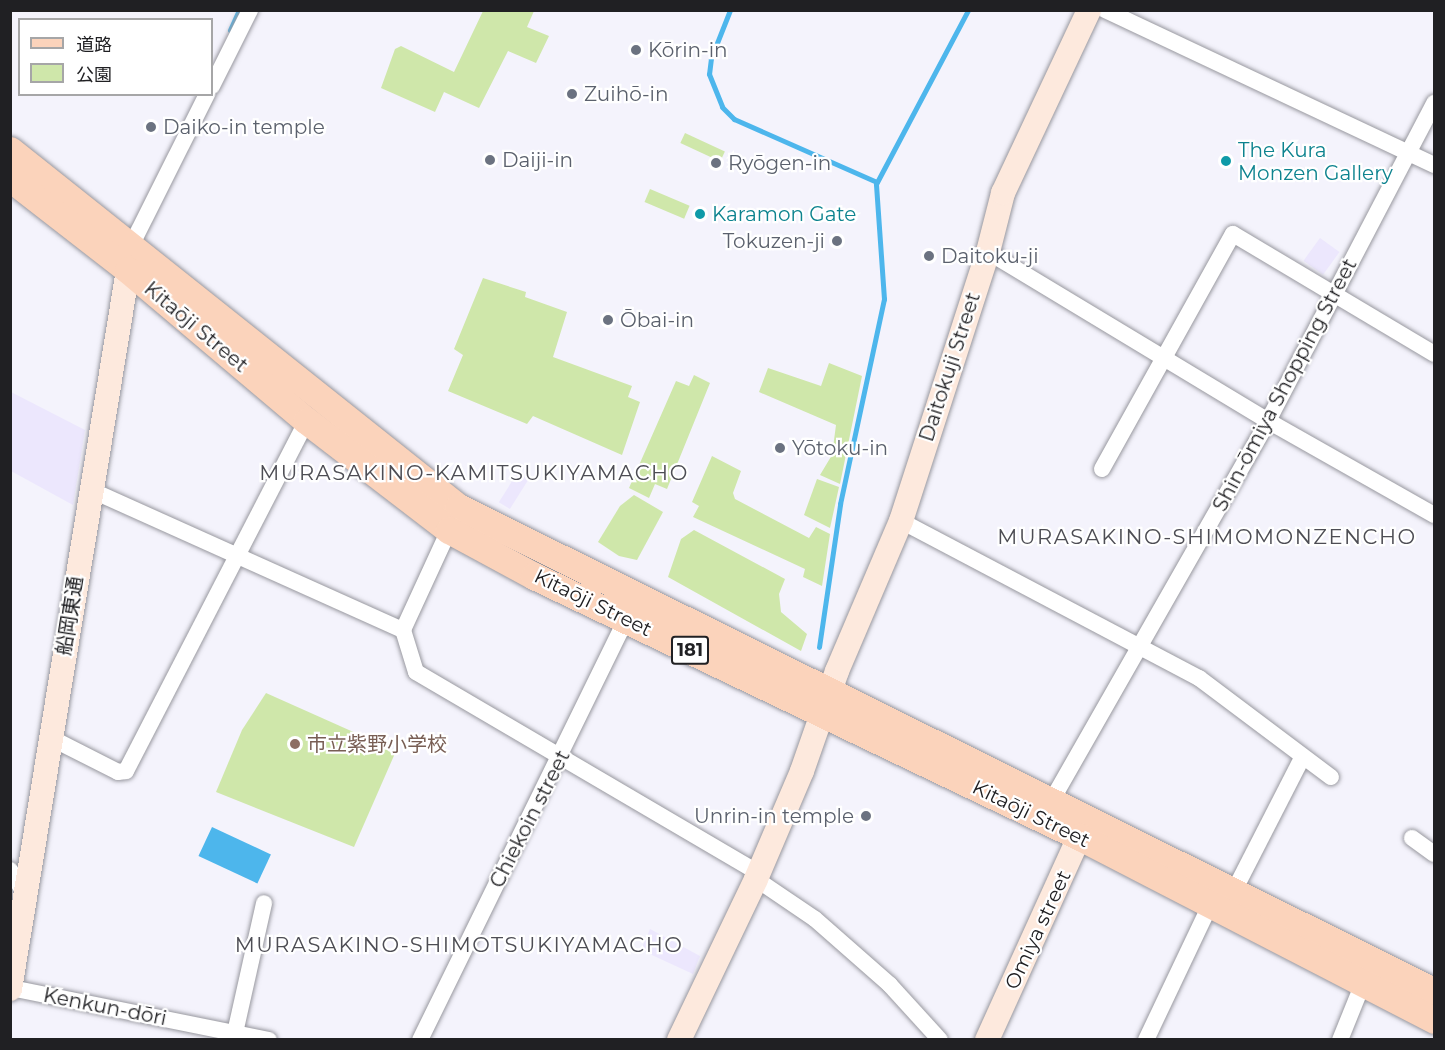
<!DOCTYPE html>
<html>
<head>
<meta charset="utf-8">
<style>
	body { margin:0 }
	#map { position:relative; width:1445px; height:1050px; overflow:hidden; background:#f4f3fc; font-family:Montserrat,"Noto Sans JP",sans-serif }
	div>[style] { position:absolute }
	.commercial>* { inset:0; background:#ece7fd; transform-origin:0 0 }
	.green>* { inset:0; background:#cfe7aa; transform-origin:0 0 }
	.water>* { inset:0; background:#4db6ec; transform-origin:0 0 }
	.stream>* { height:5px; margin:-2.5px; padding:0 2.5px; transform-origin:2.5px; border-radius:2.5px; background:#4db6ec }
	.roads { filter:drop-shadow(0 0 2px #98989f) drop-shadow(0 0 2px #98989f) }
	.street>* { height:16px; margin:-8px; padding:0 8px; transform-origin:8px; border-radius:8px; background:#fff }
	.secondary>* { height:24px; margin:-12px; padding:0 12px; transform-origin:12px; border-radius:12px; background:#fde9dd }
	.primary>* { height:27px; margin:-13.5px; padding:0 13.5px; transform-origin:13.5px; border-radius:13.5px; background:#fbd3bb }
	.dots>* { width:16px; height:16px; translate:-50% -50%; box-sizing:border-box; border:3px solid #fff; border-radius:50% }
	span { translate:-50% -50%; white-space:nowrap; text-align:center; line-height:1.15; -webkit-text-stroke:4.5px #fff; paint-order:stroke }
	.shield-label span { padding:2px 4px; background:#fff; border:2px solid; border-radius:4px; -webkit-text-stroke-width:0 }
	.shield-label { font-size:18px; color:#202023; font-weight:700 }
	.worship-label { font-size:20px; color:#5b616d }
	.left { translate:0 -50%; text-align:left }
	.right { translate:-100% -50%; text-align:right }
	.culture-label { font-size:20px; color:#0d838f }
	.street-label { font-size:20px; color:#202023 }
	.education-label { font-size:20px; color:#785e54 }
	.neighbourhood-label { font-size:21px; color:#4d4d54; letter-spacing:1.5px }
	.frame { position:absolute; inset:0; border:12px solid #202023; pointer-events:none }
	.legend { position:absolute; left:18px; top:18px; width:195px; height:78px; box-sizing:border-box; background:#fff; border:2px solid #a6a6a7; margin:0; padding:8px 10px; list-style:none; font-size:18px; color:#202023 }
	.legend li { display:flex; align-items:center; gap:12px; height:30px }
	.legend b { width:30px; border:2px solid #a6a6a7 }
</style>
</head>
<body>
<div id="map">
	<div class="commercial">
		<i style="left:1320px;top:238px;width:24px;height:28px;rotate:36deg"></i>
		<i style="clip-path:polygon(11px 392px,85px 430px,73px 505px,11px 471px)"></i>
		<i style="left:519px;top:470px;width:13px;height:38px;rotate:32deg"></i>
		<i style="clip-path:polygon(650px 929px,700px 956px,693px 974px,641px 950px)"></i>
	</div>
	<div class="green">
		<i style="clip-path:polygon(483px 11px,534px 11px,527px 27px,549px 36px,536px 63px,508px 51px,479px 108px,444px 92px,435px 112px,381px 88px,395px 49px,401px 46px,454px 72px)"></i>
		<i style="left:685px;top:133px;width:44px;height:11px;rotate:25deg"></i>
		<i style="left:650px;top:189px;width:43px;height:14px;rotate:23deg"></i>
		<i style="clip-path:polygon(483px 278px,526px 292px,525px 297px,567px 312px,553px 357px,632px 386px,628px 397px,640px 402px,622px 455px,533px 416px,527px 424px,448px 391px,463px 355px,454px 349px)"></i>
		<i style="clip-path:polygon(829px 363px,862px 376px,840px 484px,820px 475px,832px 455px,836px 425px,759px 392px,768px 368px,821px 386px)"></i>
		<i style="clip-path:polygon(694px 375px,710px 383px,667px 489px,655px 484px,649px 498px,629px 488px,676px 381px,689px 386px)"></i>
		<i style="clip-path:polygon(712px 456px,741px 471px,733px 493px,735px 499px,809px 538px,816px 527px,830px 534px,822px 586px,803px 577px,805px 569px,693px 517px,699px 506px,692px 502px)"></i>
		<i style="clip-path:polygon(817px 479px,839px 487px,830px 528px,804px 515px)"></i>
		<i style="clip-path:polygon(634px 495px,663px 512px,637px 560px,619px 556px,598px 542px,620px 506px)"></i>
		<i style="clip-path:polygon(694px 530px,785px 579px,779px 594px,781px 612px,807px 634px,801px 651px,668px 577px,681px 539px)"></i>
		<i style="clip-path:polygon(266px 693px,396px 751px,354px 847px,216px 792px,242px 730px)"></i>
	</div>
	<div class="water">
		<i style="left:212px;top:827px;width:65px;height:32px;rotate:25deg"></i>
	</div>
	<div class="stream">
		<i style="left:730px;top:10px;width:52px;rotate:111.6deg"></i>
		<i style="left:711px;top:58px;width:16px;rotate:97deg"></i>
		<i style="left:709px;top:74px;width:35px;rotate:68deg"></i>
		<i style="left:722px;top:107px;width:17px;rotate:45deg"></i>
		<i style="left:734px;top:119px;width:156px;rotate:23.8deg"></i>
		<i style="left:230px;top:30px;width:22px;rotate:-66deg"></i>
		<i style="left:819px;top:647px;width:145px;rotate:-81.6deg"></i>
		<i style="left:840px;top:504px;width:210px;rotate:-77.9deg"></i>
		<i style="left:884px;top:299px;width:115px;rotate:-94deg"></i>
		<i style="left:876px;top:184px;width:197px;rotate:-62.1deg"></i>
	</div>
	<div class="roads">
		<div class="street">
			<i style="left:1105px;top:10px;width:364px;rotate:25.2deg"></i>
			<i style="left:212px;top:86px;width:85px;rotate:-63.4deg"></i>
			<i style="left:132px;top:244px;width:168px;rotate:-63.4deg"></i>
			<i style="left:988px;top:252px;width:327px;rotate:31.1deg"></i>
			<i style="left:1268px;top:421px;width:191px;rotate:29.5deg"></i>
			<i style="left:1102px;top:469px;width:269px;rotate:-60.9deg"></i>
			<i style="left:1233px;top:234px;width:234px;rotate:30.8deg"></i>
			<i style="left:91px;top:490px;width:342px;rotate:24.2deg"></i>
			<i style="left:403px;top:630px;width:44px;rotate:72.8deg"></i>
			<i style="left:416px;top:672px;width:398px;rotate:30.4deg"></i>
			<i style="left:901px;top:521px;width:337px;rotate:27.8deg"></i>
			<i style="left:1199px;top:678px;width:165px;rotate:36.9deg"></i>
			<i style="left:403px;top:630px;width:110px;rotate:-65.3deg"></i>
			<i style="left:51px;top:738px;width:75px;rotate:26.9deg"></i>
			<i style="left:118px;top:772px;width:8px;rotate:-7deg"></i>
			<i style="left:126px;top:771px;width:394px;rotate:-62.7deg"></i>
			<i style="left:1048px;top:807px;width:444px;rotate:-60.3deg"></i>
			<i style="left:1268px;top:421px;width:359px;rotate:-62.4deg"></i>
			<i style="left:1412px;top:838px;width:27px;rotate:36deg"></i>
			<i style="left:10px;top:870px;width:31px;rotate:58deg"></i>
			<i style="left:756px;top:879px;width:71px;rotate:34.1deg"></i>
			<i style="left:815px;top:919px;width:100px;rotate:41.3deg"></i>
			<i style="left:890px;top:985px;width:74px;rotate:47.7deg"></i>
			<i style="left:1235px;top:889px;width:147px;rotate:-62.9deg"></i>
			<i style="left:11px;top:988px;width:263px;rotate:11.4deg"></i>
			<i style="left:235px;top:1033px;width:133px;rotate:-77.4deg"></i>
			<i style="left:420px;top:1040px;width:477px;rotate:-63.9deg"></i>
			<i style="left:1146px;top:1040px;width:149px;rotate:-64.6deg"></i>
			<i style="left:1340px;top:1040px;width:61px;rotate:-68deg"></i>
		</div>
		<div class="secondary">
			<i style="left:10px;top:989px;width:747px;rotate:-80.68deg"></i>
			<i style="left:679px;top:1040px;width:178px;rotate:-64.4deg"></i>
			<i style="left:756px;top:879px;width:117px;rotate:-66.9deg"></i>
			<i style="left:802px;top:771px;width:106px;rotate:-70.7deg"></i>
			<i style="left:837px;top:671px;width:163px;rotate:-66.9deg"></i>
			<i style="left:901px;top:521px;width:283px;rotate:-72.1deg"></i>
			<i style="left:988px;top:252px;width:61px;rotate:-75.7deg"></i>
			<i style="left:1003px;top:193px;width:202px;rotate:-64.8deg"></i>
			<i style="left:987px;top:1040px;width:242px;rotate:-65.6deg"></i>
		</div>
		<div class="primary">
			<i style="left:10px;top:150px;width:573px;rotate:38.55deg"></i>
			<i style="left:458px;top:507px;width:1089px;rotate:26.38deg"></i>
			<i style="left:10px;top:178px;width:150px;rotate:37.9deg"></i>
			<i style="left:128px;top:270px;width:234px;rotate:40.2deg"></i>
			<i style="left:307px;top:421px;width:179px;rotate:37.5deg"></i>
			<i style="left:449px;top:530px;width:97px;rotate:28.4deg"></i>
			<i style="left:534px;top:576px;width:605px;rotate:25.55deg"></i>
			<i style="left:1080px;top:837px;width:399px;rotate:27.3deg"></i>
		</div>
	</div>
	<div class="dots">
		<i style="left:636px;top:50px;background:#6b7280"></i>
		<i style="left:572px;top:94px;background:#6b7280"></i>
		<i style="left:151px;top:127px;background:#6b7280"></i>
		<i style="left:490px;top:160px;background:#6b7280"></i>
		<i style="left:1226px;top:161px;background:#0f9aa8"></i>
		<i style="left:716px;top:163px;background:#6b7280"></i>
		<i style="left:700px;top:214px;background:#0f9aa8"></i>
		<i style="left:837px;top:241px;background:#6b7280"></i>
		<i style="left:929px;top:256px;background:#6b7280"></i>
		<i style="left:608px;top:320px;background:#6b7280"></i>
		<i style="left:780px;top:448px;background:#6b7280"></i>
		<i style="left:295px;top:744px;background:#8d6e63"></i>
		<i style="left:866px;top:816px;background:#6b7280"></i>
	</div>
	<div class="shield-label">
		<span style="left:690px;top:650px">181</span>
	</div>
	<div class="worship-label">
		<span class="left" style="left:648px;top:50px">Kōrin-in</span>
		<span class="left" style="left:584px;top:94px">Zuihō-in</span>
		<span class="left" style="left:163px;top:127px">Daiko-in temple</span>
		<span class="left" style="left:502px;top:160px">Daiji-in</span>
		<span class="left" style="left:728px;top:163px">Ryōgen-in</span>
		<span class="right" style="left:825px;top:241px">Tokuzen-ji</span>
		<span class="left" style="left:941px;top:256px">Daitoku-ji</span>
		<span class="left" style="left:620px;top:320px">Ōbai-in</span>
		<span class="left" style="left:792px;top:448px">Yōtoku-in</span>
		<span class="right" style="left:854px;top:816px">Unrin-in temple</span>
	</div>
	<div class="culture-label">
		<span class="left" style="left:1238px;top:162px">The Kura<br>Monzen Gallery</span>
		<span class="left" style="left:712px;top:214px">Karamon Gate</span>
	</div>
	<div class="street-label">
		<span style="left:196px;top:327px;rotate:40deg">Kitaōji Street</span>
		<span style="left:950px;top:367px;rotate:-72deg">Daitokuji Street</span>
		<span style="left:1285px;top:385px;rotate:-62deg">Shin-ōmiya Shopping Street</span>
		<span style="left:593px;top:603px;rotate:26deg">Kitaōji Street</span>
		<span style="left:70px;top:616px;rotate:-81deg">船岡東通</span>
		<span style="left:1031px;top:814px;rotate:26deg">Kitaōji Street</span>
		<span style="left:530px;top:819px;rotate:-63deg">Chiekoin street</span>
		<span style="left:1038px;top:930px;rotate:-65deg">Omiya street</span>
		<span style="left:105px;top:1007px;rotate:11deg">Kenkun-dōri</span>
	</div>
	<div class="education-label">
		<span class="left" style="left:307px;top:744px">市立紫野小学校</span>
	</div>
	<div class="neighbourhood-label">
		<span style="left:474px;top:473px">MURASAKINO-KAMITSUKIYAMACHO</span>
		<span style="left:1207px;top:537px">MURASAKINO-SHIMOMONZENCHO</span>
		<span style="left:459px;top:945px">MURASAKINO-SHIMOTSUKIYAMACHO</span>
	</div>
	<div class="frame"></div>
	<ul class="legend">
	<li><b style="height:8px;background:#fbd3bb"></b>道路</li>
	<li><b style="height:16px;background:#cfe7aa"></b>公園</li>
	</ul>
</div>
</body>
</html>
